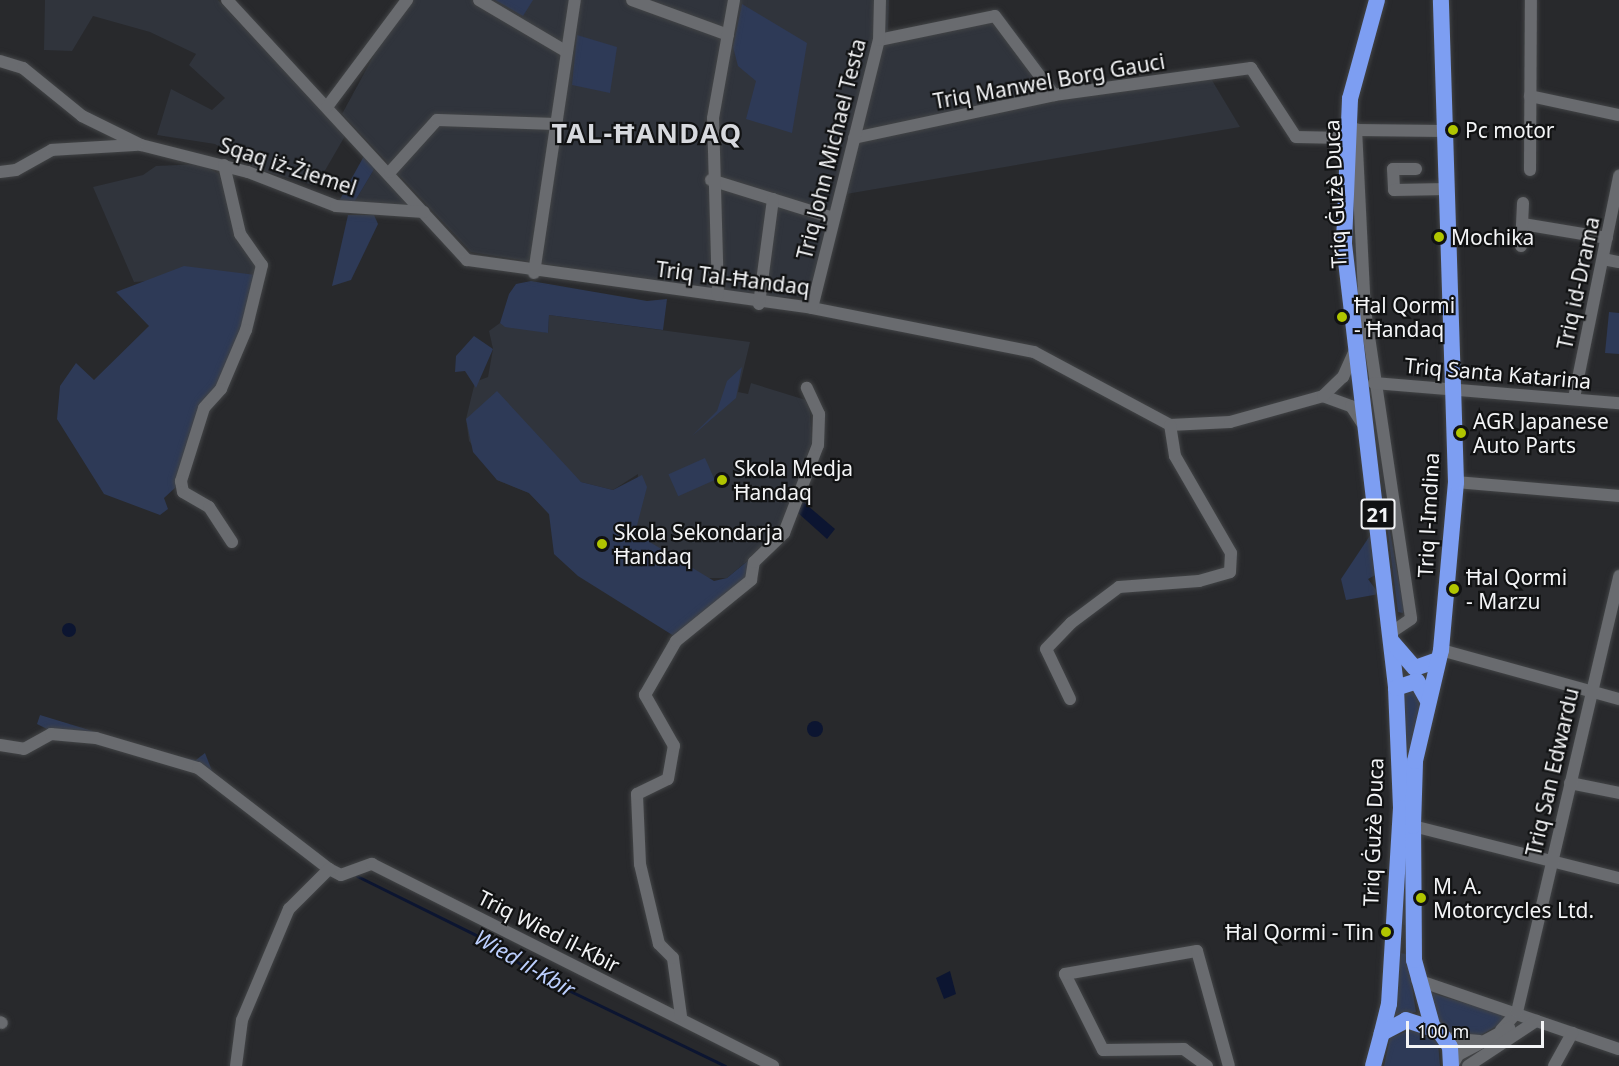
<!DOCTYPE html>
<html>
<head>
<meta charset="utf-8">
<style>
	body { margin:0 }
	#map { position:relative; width:1619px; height:1066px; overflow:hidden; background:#28292c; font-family:"Noto Sans",sans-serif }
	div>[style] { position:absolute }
	.built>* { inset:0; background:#30343c }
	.green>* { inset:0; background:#2e3a57; transform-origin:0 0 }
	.water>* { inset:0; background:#0c1531 }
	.round { border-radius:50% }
	.stream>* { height:3px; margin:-1.5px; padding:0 1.5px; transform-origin:1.5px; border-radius:1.5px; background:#0c1531 }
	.roads { filter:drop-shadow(0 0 2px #424446) drop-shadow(0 0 2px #424446) }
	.minor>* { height:12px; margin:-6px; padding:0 6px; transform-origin:6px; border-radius:6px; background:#696b6f }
	.highway>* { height:16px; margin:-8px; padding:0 8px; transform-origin:8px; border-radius:8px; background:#7d9ef2 }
	.dots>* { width:16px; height:16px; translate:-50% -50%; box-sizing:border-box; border:3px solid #111213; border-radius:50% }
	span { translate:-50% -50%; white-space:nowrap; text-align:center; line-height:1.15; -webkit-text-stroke:4.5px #111213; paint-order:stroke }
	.shield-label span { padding:2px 4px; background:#111213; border:2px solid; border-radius:4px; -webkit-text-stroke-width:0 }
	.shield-label { font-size:20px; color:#f3f4f6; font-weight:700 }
	.street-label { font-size:21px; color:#f3f4f6 }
	.poi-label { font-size:21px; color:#f3f4f6 }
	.left { translate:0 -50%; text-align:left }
	.right { translate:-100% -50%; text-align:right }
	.water-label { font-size:22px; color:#bccffe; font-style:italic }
	.district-label { font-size:27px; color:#d7d9de; font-weight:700; letter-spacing:1.5px }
	.scale { position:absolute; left:1406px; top:1021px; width:138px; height:27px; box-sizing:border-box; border:3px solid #f3f4f6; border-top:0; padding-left:8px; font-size:18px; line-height:21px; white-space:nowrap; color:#f3f4f6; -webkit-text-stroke:4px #111213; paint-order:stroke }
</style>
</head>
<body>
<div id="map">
	<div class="built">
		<i style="clip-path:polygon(45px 0,218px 0,345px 136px,316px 186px,256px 169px,215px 144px,157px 135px,171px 89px,212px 110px,225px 98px,189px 65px,196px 54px,150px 32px,93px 16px,72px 51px,44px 50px)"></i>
		<i style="clip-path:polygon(404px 0,889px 0,888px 32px,998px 9px,1060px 90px,1204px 67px,1240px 127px,846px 194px,819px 296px,753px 298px,471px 252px,342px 114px)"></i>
		<i style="clip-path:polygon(201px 164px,219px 174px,239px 238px,257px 261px,257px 275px,134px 282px,93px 187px,143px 175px,156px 166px)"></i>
		<i style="clip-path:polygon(376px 166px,407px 202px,405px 207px,352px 206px)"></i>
		<i style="clip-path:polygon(549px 315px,750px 342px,738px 392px,748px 394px,751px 383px,809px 401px,812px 441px,789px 510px,766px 545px,727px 578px,706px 578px,635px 533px,638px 474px,613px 490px,581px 482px,567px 470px,549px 514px,529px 493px,497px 480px,469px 441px,466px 419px,475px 382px,488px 377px,493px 349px,489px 331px,500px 323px,548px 333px)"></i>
	</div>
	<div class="green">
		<i style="clip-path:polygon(495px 0,533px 0,523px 16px)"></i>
		<i style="clip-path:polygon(742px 4px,807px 43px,792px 133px,746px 119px,756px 81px,738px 66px,733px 47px)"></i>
		<i style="clip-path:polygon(577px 35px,617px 47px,610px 93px,572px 85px)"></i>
		<i style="clip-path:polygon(364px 156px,376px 166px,352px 206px,338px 203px)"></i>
		<i style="clip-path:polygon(348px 215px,374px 215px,378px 224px,351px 280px,332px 286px)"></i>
		<i style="clip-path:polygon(184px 266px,257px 275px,240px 339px,176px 487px,164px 498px,168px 509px,160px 515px,104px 494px,57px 419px,60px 386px,76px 363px,94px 380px,149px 326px,116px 292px)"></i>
		<i style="clip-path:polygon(531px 281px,647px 301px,667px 299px,663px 330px,549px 315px,548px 333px,505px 327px,500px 323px,509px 294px,516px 284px)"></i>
		<i style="clip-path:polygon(1609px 312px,1619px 313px,1619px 354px,1605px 353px)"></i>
		<i style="clip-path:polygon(474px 336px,493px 349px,476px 388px,465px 371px,455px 372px,456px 356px)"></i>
		<i style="clip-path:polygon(742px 367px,736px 398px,692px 436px,717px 411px,727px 381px)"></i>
		<i style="clip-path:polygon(497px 391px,581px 482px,613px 490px,642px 475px,647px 487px,635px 533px,714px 581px,727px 578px,750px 559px,747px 580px,674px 636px,578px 576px,554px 554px,549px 514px,529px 493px,497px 480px,473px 452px,466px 419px)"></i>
		<i style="left:705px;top:458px;width:24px;height:40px;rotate:66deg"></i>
		<i style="clip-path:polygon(1382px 486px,1404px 610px,1403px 613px,1398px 612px)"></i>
		<i style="clip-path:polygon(1371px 534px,1377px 574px,1368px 579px,1379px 594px,1346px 600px,1341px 579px)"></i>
		<i style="clip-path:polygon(1410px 686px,1422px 694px,1405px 925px,1401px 924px,1403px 694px)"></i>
		<i style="clip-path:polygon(40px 715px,171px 755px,196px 760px,205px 753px,216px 781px,202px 765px,49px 730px,37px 724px)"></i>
		<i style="clip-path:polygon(1399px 953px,1407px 954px,1416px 1012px,1394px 1017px)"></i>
		<i style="clip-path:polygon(1428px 992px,1512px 1017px,1476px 1038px,1452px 1035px,1438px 1021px)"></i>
		<i style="clip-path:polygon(1415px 1028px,1438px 1043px,1440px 1066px,1384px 1066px,1390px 1038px)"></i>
	</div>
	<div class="water">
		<i style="clip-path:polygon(801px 500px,835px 529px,827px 539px,797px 512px)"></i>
		<i class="round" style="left:62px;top:623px;width:14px;height:14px"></i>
		<i class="round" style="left:807px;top:721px;width:16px;height:16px"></i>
		<i style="clip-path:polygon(950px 971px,956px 994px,944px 999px,936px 978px)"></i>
	</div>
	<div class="stream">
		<i style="left:357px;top:876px;width:142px;rotate:26.4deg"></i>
		<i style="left:484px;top:939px;width:62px;rotate:34.5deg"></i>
		<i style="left:535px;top:974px;width:211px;rotate:25.8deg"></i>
	</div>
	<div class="roads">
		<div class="minor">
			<i style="left:227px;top:0;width:354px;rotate:47.3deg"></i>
			<i style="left:467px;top:260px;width:348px;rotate:7.9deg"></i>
			<i style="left:812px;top:308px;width:226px;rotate:11.2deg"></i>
			<i style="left:1034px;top:352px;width:154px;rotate:28.2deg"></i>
			<i style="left:1170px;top:425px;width:60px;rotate:-2.9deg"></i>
			<i style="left:1230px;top:422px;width:97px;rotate:-15.6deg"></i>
			<i style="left:1323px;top:396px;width:30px;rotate:20deg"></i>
			<i style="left:1351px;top:406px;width:20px;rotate:57deg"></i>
			<i style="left:479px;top:0;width:102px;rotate:30.6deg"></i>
			<i style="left:632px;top:0;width:102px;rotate:20deg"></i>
			<i style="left:879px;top:40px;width:118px;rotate:-11.7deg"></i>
			<i style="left:995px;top:16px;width:99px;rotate:53.2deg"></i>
			<i style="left:0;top:61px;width:24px;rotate:17deg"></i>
			<i style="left:23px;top:68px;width:76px;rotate:39.1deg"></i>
			<i style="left:82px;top:116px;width:66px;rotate:26.2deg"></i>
			<i style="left:141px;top:145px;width:110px;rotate:14.2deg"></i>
			<i style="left:248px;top:172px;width:94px;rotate:21.1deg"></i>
			<i style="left:336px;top:206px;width:88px;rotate:3.9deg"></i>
			<i style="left:1530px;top:96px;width:91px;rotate:12.1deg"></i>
			<i style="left:327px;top:107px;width:134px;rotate:-53.2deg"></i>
			<i style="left:1356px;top:129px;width:181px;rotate:87.2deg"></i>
			<i style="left:1365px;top:310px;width:312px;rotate:81.5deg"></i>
			<i style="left:1411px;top:619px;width:23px;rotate:146deg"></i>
			<i style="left:1356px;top:130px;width:89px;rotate:0.6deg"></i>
			<i style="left:854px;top:138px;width:205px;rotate:-12.1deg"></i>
			<i style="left:1054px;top:95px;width:199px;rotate:-7.8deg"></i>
			<i style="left:1251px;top:68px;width:82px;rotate:56.9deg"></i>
			<i style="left:1296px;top:137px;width:49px;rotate:1.2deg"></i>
			<i style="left:224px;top:165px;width:71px;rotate:76.9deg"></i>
			<i style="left:240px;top:234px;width:38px;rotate:55deg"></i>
			<i style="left:262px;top:265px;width:67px;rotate:103.8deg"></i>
			<i style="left:246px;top:330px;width:64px;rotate:113deg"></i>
			<i style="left:221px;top:389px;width:25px;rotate:132deg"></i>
			<i style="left:204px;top:408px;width:77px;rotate:107.5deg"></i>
			<i style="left:181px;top:481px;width:11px;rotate:80deg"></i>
			<i style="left:183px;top:492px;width:30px;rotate:30deg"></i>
			<i style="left:209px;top:507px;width:42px;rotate:56.7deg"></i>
			<i style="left:1416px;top:169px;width:23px;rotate:180deg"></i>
			<i style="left:1393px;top:169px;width:21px;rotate:87deg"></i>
			<i style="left:1394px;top:190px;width:53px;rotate:-1.1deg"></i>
			<i style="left:1530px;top:170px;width:170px;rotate:-89.7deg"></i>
			<i style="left:0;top:172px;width:16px;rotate:-7deg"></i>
			<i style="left:16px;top:170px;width:41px;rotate:-29.1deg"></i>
			<i style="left:52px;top:150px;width:85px;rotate:-3.4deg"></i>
			<i style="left:390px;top:172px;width:70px;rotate:-47.9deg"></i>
			<i style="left:437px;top:120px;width:120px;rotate:1.9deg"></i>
			<i style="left:711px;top:180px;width:128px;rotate:17.3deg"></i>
			<i style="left:1523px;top:224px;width:85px;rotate:9.5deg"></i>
			<i style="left:1521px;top:246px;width:43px;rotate:-87.3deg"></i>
			<i style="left:1603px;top:259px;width:16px;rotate:11deg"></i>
			<i style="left:534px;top:273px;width:276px;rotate:-81.5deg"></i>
			<i style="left:718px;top:295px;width:177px;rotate:-91.6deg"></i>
			<i style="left:713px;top:118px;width:120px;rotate:-79.9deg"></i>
			<i style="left:759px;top:304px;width:106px;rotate:-82.4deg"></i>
			<i style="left:812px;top:308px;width:276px;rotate:-76deg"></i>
			<i style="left:879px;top:40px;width:40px;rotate:-88.6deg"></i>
			<i style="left:1374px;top:383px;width:246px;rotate:4.7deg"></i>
			<i style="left:1323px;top:396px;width:28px;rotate:-44deg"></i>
			<i style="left:1343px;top:377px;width:27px;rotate:-66deg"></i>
			<i style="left:1574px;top:398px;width:227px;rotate:-78.5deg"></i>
			<i style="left:1456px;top:482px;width:164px;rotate:4.9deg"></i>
			<i style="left:1441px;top:650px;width:185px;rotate:15.4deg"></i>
			<i style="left:1070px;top:699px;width:55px;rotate:-115.6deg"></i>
			<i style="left:1046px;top:649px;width:36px;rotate:-46deg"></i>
			<i style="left:1071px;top:623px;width:60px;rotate:-36.9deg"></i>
			<i style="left:1119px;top:587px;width:80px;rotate:-4.3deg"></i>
			<i style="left:1199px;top:581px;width:32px;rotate:-16deg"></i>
			<i style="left:1230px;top:572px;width:19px;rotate:-87deg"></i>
			<i style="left:1231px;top:553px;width:112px;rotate:-120deg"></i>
			<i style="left:1175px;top:456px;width:31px;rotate:-99deg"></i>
			<i style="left:0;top:745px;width:24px;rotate:9deg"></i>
			<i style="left:24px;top:749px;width:31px;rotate:-29deg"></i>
			<i style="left:51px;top:734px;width:45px;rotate:5.1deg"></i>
			<i style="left:96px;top:738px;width:106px;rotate:16.4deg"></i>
			<i style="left:198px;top:768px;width:165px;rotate:37.6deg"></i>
			<i style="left:329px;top:869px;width:13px;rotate:27deg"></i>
			<i style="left:341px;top:875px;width:33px;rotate:-20deg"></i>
			<i style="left:372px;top:864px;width:449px;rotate:26.7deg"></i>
			<i style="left:1570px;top:783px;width:50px;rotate:11.5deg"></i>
			<i style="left:1413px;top:826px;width:212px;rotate:14.2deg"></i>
			<i style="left:1417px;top:980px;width:213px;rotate:18.9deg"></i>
			<i style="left:681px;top:1016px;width:59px;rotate:-97.9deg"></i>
			<i style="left:673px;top:958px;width:20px;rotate:-135deg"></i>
			<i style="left:659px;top:944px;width:82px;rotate:-103.4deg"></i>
			<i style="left:640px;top:864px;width:70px;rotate:-92.5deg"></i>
			<i style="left:637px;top:794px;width:34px;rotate:-26deg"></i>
			<i style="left:668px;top:779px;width:34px;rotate:-80deg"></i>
			<i style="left:674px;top:746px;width:59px;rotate:-119.6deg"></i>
			<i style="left:645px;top:695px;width:62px;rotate:-60.1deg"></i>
			<i style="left:676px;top:641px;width:97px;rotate:-39.1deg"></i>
			<i style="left:751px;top:580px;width:18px;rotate:-81deg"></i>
			<i style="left:754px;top:562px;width:42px;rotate:-44deg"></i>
			<i style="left:784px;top:533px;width:94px;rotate:-68.9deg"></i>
			<i style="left:818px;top:445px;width:31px;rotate:-88deg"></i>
			<i style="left:819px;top:414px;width:29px;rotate:-115deg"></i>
			<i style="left:0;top:1022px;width:2px;rotate:27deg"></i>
			<i style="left:1501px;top:1030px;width:24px;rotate:-48deg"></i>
			<i style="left:1517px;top:1012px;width:448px;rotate:-76.8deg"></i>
			<i style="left:1445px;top:1038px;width:35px;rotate:5deg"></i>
			<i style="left:236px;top:1066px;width:46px;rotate:-82.6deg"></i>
			<i style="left:242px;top:1020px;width:121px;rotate:-67.1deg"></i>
			<i style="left:289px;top:909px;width:57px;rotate:-45deg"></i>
			<i style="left:1207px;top:1066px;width:29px;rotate:-144deg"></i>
			<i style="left:1184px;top:1049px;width:81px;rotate:179.3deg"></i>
			<i style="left:1103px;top:1050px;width:85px;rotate:-116.6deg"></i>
			<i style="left:1065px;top:974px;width:134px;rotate:-9.9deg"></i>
			<i style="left:1197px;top:951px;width:119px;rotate:74.5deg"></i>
			<i style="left:1452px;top:1066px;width:13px;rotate:-61deg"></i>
			<i style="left:1458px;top:1055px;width:58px;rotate:-27.9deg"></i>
			<i style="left:1468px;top:1066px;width:82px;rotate:-33.5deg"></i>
			<i style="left:1554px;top:1066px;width:38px;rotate:-61deg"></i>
		</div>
		<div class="highway">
			<i style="left:1377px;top:0;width:103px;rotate:105.3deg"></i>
			<i style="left:1350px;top:99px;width:145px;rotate:92.4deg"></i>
			<i style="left:1344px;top:244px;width:447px;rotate:83.3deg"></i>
			<i style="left:1396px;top:688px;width:120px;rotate:87.6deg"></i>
			<i style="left:1401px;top:808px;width:196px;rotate:93.5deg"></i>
			<i style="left:1389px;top:1004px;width:30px;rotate:104deg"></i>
			<i style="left:1393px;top:643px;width:33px;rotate:49deg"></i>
			<i style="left:1415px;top:668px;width:24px;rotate:-19deg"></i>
			<i style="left:1396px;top:688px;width:22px;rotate:-18deg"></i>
			<i style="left:1417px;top:681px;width:21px;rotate:61deg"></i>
			<i style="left:1432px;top:1025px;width:67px;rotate:-105.5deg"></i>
			<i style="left:1414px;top:960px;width:134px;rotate:-90.4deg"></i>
			<i style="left:1413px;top:826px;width:65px;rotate:-88.2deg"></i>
			<i style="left:1415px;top:761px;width:114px;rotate:-76.8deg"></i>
			<i style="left:1441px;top:650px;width:169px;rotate:-84.9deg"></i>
			<i style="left:1456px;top:482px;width:482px;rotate:-91.8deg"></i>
			<i style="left:1373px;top:1066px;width:34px;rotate:-75deg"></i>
			<i style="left:1382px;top:1033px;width:27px;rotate:-28deg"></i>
			<i style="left:1406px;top:1020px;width:35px;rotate:18deg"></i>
			<i style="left:1439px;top:1031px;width:19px;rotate:55deg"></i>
			<i style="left:1450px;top:1047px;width:19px;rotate:87deg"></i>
		</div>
	</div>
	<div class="dots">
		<i style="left:1453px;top:130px;background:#b0c500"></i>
		<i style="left:1439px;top:237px;background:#b0c500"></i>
		<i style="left:1342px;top:317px;background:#b0c500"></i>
		<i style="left:1461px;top:433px;background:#b0c500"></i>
		<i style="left:722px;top:480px;background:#b0c500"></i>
		<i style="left:602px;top:544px;background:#b0c500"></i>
		<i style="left:1454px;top:589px;background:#b0c500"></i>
		<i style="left:1421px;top:898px;background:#b0c500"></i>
		<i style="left:1386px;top:932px;background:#b0c500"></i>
	</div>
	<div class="shield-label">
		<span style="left:1378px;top:514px">21</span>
	</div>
	<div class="street-label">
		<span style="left:1049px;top:81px;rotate:-10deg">Triq Manwel Borg Gauci</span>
		<span style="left:831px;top:149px;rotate:-76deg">Triq John Michael Testa</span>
		<span style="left:288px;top:166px;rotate:18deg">Sqaq iż-Żiemel</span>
		<span style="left:1335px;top:194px;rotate:-93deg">Triq Ġużè Duca</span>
		<span style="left:733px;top:278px;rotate:7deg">Triq Tal-Ħandaq</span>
		<span style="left:1578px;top:283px;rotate:-78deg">Triq id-Drama</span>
		<span style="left:1498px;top:373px;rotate:5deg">Triq Santa Katarina</span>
		<span style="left:1428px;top:515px;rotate:-87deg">Triq l-Imdina</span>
		<span style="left:1552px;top:772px;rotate:-77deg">Triq San Edwardu</span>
		<span style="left:1373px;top:832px;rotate:-88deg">Triq Ġużè Duca</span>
		<span style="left:549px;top:931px;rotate:27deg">Triq Wied il-Kbir</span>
	</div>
	<div class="poi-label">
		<span class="left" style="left:1465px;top:130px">Pc motor</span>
		<span class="left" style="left:1451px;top:237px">Mochika</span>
		<span class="left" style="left:1354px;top:317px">Ħal Qormi<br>- Ħandaq</span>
		<span class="left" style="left:1473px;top:433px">AGR Japanese<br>Auto Parts</span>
		<span class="left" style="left:734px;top:480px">Skola Medja<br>Ħandaq</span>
		<span class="left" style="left:614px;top:544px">Skola Sekondarja<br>Ħandaq</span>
		<span class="left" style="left:1466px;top:589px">Ħal Qormi<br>- Marzu</span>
		<span class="left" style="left:1433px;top:898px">M. A.<br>Motorcycles Ltd.</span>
		<span class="right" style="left:1374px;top:932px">Ħal Qormi - Tin</span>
	</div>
	<div class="water-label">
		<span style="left:525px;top:963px;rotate:30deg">Wied il-Kbir</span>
	</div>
	<div class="district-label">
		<span style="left:647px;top:133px">TAL-ĦANDAQ</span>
	</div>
	<div class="scale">100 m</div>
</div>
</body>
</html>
